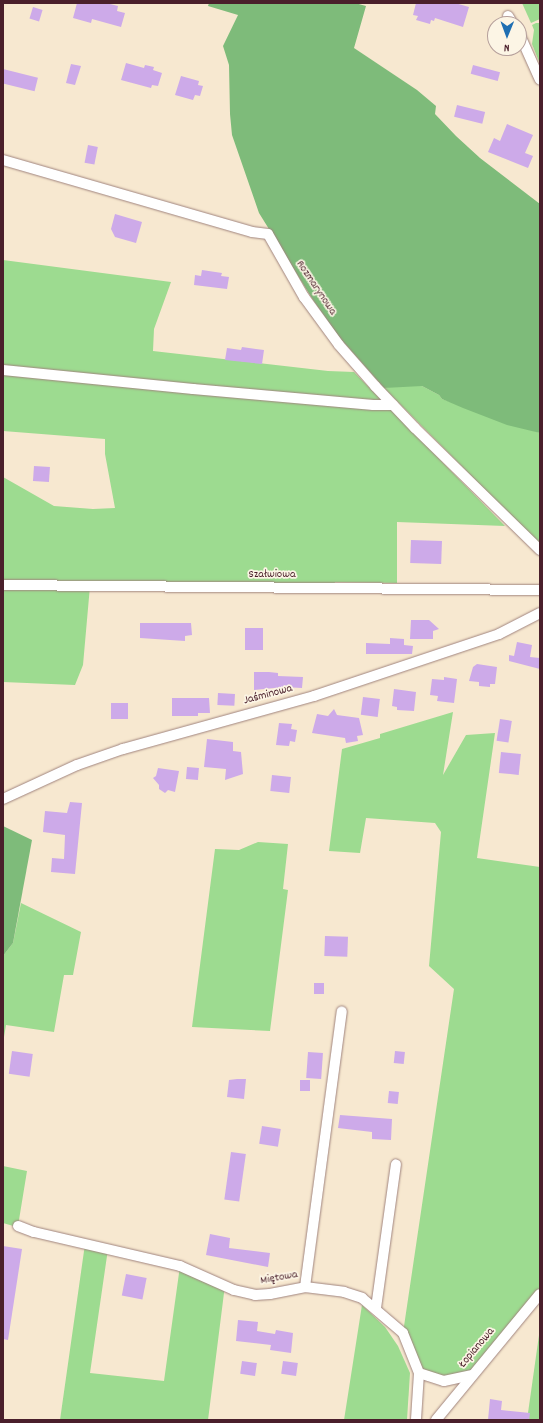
<!DOCTYPE html>
<html>
<head>
<meta charset="utf-8">
<style>
	body { margin:0 }
	#map { position:relative; width:543px; height:1423px; overflow:hidden; background:#f7e8d0; font-family:Dekko,sans-serif }
	div>[style] { position:absolute }
	.green>* { inset:0; background:#9ddb90 }
	.forest>* { inset:0; background:#7ebb7a }
	.building>* { inset:0; background:#cdaae9; transform-origin:0 0 }
	.roads { filter:drop-shadow(0 0 1px #a0847e) drop-shadow(0 0 1px #a0847e) }
	.street>* { height:10px; margin:-5px; padding:0 5px; transform-origin:5px; border-radius:5px; background:#fff }
	span { translate:-50% -50%; white-space:nowrap; text-align:center; line-height:1.15; -webkit-text-stroke:3.5px #fcf5e5; paint-order:stroke }
	.street-label { font-size:12px; color:#4a1f2b }
	.frame { position:absolute; inset:0; border:4px solid #4a1f2b; pointer-events:none }
	.north { position:absolute; left:487px; top:16px; width:40px; height:40px; box-sizing:border-box; background:#fcf5e5; border:1px solid #b59f9b; border-radius:50%; rotate:181deg; font-size:11px; font-weight:700; line-height:16px; text-align:center; color:#4a1f2b }
	.north::after { content:''; display:block; margin:auto; width:14px; height:18px; background:#1f6fb2; clip-path:polygon(50% 0,100% 100%,50% 72%,0 100%) }
</style>
</head>
<body>
<div id="map">
	<div class="green">
		<i style="clip-path:polygon(522px 3px,540px 3px,540px 19px,531px 23px)"></i>
		<i style="clip-path:polygon(536px 23px,540px 23px,540px 64px,532px 44px,534px 30px,532px 25px)"></i>
		<i style="clip-path:polygon(3px 260px,171px 282px,154px 329px,153px 351px,328px 371px,354px 372px,505px 526px,397px 522px,397px 583px,335px 582px,333px 589px,90px 586px,83px 665px,75px 685px,3px 682px,3px 477px,54px 506px,93px 509px,115px 508px,105px 454px,105px 439px,3px 431px)"></i>
		<i style="clip-path:polygon(395px 386px,422px 386px,439px 395px,442px 399px,540px 433px,540px 545px,384px 388px)"></i>
		<i style="clip-path:polygon(453px 712px,443px 775px,466px 735px,495px 733px,477px 858px,540px 867px,540px 1294px,472px 1375px,444px 1381px,419px 1373px,403px 1333px,454px 989px,429px 966px,441px 832px,435px 823px,366px 818px,360px 853px,329px 851px,342px 749px,380px 738px,380px 734px)"></i>
		<i style="clip-path:polygon(258px 842px,288px 844px,283px 889px,288px 890px,270px 1031px,192px 1027px,215px 849px,239px 850px)"></i>
		<i style="clip-path:polygon(21px 903px,81px 932px,73px 975px,64px 975px,54px 1032px,6px 1025px,3px 1043px,3px 956px,13px 943px)"></i>
		<i style="clip-path:polygon(3px 1166px,27px 1171px,18px 1226px,34px 1232px,3px 1223px)"></i>
		<i style="clip-path:polygon(85px 1244px,108px 1249px,90px 1373px,164px 1381px,180px 1266px,225px 1285px,208px 1420px,60px 1420px)"></i>
		<i style="clip-path:polygon(362px 1305px,385px 1327px,398px 1346px,410px 1373px,407px 1420px,344px 1420px)"></i>
		<i style="clip-path:polygon(540px 1328px,540px 1420px,527px 1420px)"></i>
	</div>
	<div class="forest">
		<i style="clip-path:polygon(209px 3px,355px 3px,366px 6px,354px 48px,417px 90px,436px 106px,435px 114px,456px 136px,480px 158px,540px 204px,540px 433px,507px 425px,463px 408px,442px 399px,439px 395px,422px 386px,384px 388px,339px 337px,313px 300px,259px 213px,232px 135px,230px 114px,229px 65px,223px 46px,238px 15px,208px 6px)"></i>
		<i style="clip-path:polygon(3px 826px,32px 840px,13px 943px,3px 956px)"></i>
	</div>
	<div class="building">
		<i style="clip-path:polygon(77px 3px,106px 3px,118px 6px,117px 11px,125px 13px,121px 27px,92px 19px,91px 23px,73px 18px)"></i>
		<i style="clip-path:polygon(416px 3px,455px 3px,469px 7px,463px 27px,435px 18px,434px 21px,431px 20px,430px 24px,416px 20px,418px 16px,413px 15px)"></i>
		<i style="left:33px;top:7px;width:10px;height:12px;rotate:17deg"></i>
		<i style="clip-path:polygon(126px 63px,144px 68px,145px 65px,154px 67px,153px 70px,162px 73px,158px 86px,152px 85px,151px 88px,121px 80px)"></i>
		<i style="clip-path:polygon(71px 64px,81px 66px,75px 85px,66px 83px)"></i>
		<i style="left:473px;top:65px;width:28px;height:9px;rotate:15deg"></i>
		<i style="left:3px;top:69px;width:36px;height:14px;rotate:14deg"></i>
		<i style="clip-path:polygon(181px 76px,199px 81px,198px 85px,203px 86px,200px 96px,195px 95px,193px 100px,175px 95px)"></i>
		<i style="left:457px;top:105px;width:29px;height:12px;rotate:14deg"></i>
		<i style="clip-path:polygon(507px 124px,533px 135px,525px 153px,533px 156px,528px 168px,488px 152px,494px 138px,500px 141px)"></i>
		<i style="left:88px;top:145px;width:10px;height:18px;rotate:11deg"></i>
		<i style="clip-path:polygon(115px 214px,142px 222px,136px 243px,115px 237px,111px 229px)"></i>
		<i style="clip-path:polygon(202px 270px,222px 273px,221px 276px,229px 277px,227px 289px,194px 285px,195px 275px,201px 276px)"></i>
		<i style="clip-path:polygon(242px 347px,264px 350px,262px 364px,225px 360px,227px 348px,241px 350px)"></i>
		<i style="left:34px;top:466px;width:16px;height:15px;rotate:4deg"></i>
		<i style="left:411px;top:540px;width:31px;height:23px;rotate:2deg"></i>
		<i style="clip-path:polygon(411px 620px,429px 620px,439px 629px,433px 631px,433px 639px,410px 639px)"></i>
		<i style="clip-path:polygon(140px 623px,191px 623px,192px 635px,185px 636px,185px 641px,140px 638px)"></i>
		<i style="left:245px;top:628px;width:18px;height:22px"></i>
		<i style="clip-path:polygon(390px 638px,404px 639px,404px 645px,413px 646px,412px 654px,366px 654px,366px 643px,390px 644px)"></i>
		<i style="clip-path:polygon(517px 642px,532px 645px,530px 657px,540px 658px,540px 669px,509px 661px,509px 655px,514px 656px)"></i>
		<i style="clip-path:polygon(477px 664px,497px 667px,495px 684px,490px 684px,490px 687px,479px 686px,479px 682px,469px 681px,473px 667px)"></i>
		<i style="clip-path:polygon(254px 672px,269px 672px,278px 673px,278px 676px,303px 677px,302px 688px,284px 687px,254px 690px)"></i>
		<i style="clip-path:polygon(444px 677px,457px 679px,454px 703px,437px 701px,438px 696px,430px 695px,432px 679px,444px 680px)"></i>
		<i style="clip-path:polygon(394px 689px,416px 692px,414px 711px,397px 710px,397px 707px,392px 706px)"></i>
		<i style="left:218px;top:693px;width:17px;height:12px;rotate:3deg"></i>
		<i style="left:363px;top:697px;width:17px;height:18px;rotate:7deg"></i>
		<i style="clip-path:polygon(172px 698px,209px 698px,210px 713px,198px 713px,198px 716px,172px 716px)"></i>
		<i style="left:111px;top:703px;width:17px;height:16px"></i>
		<i style="clip-path:polygon(334px 709px,337px 715px,359px 718px,363px 735px,357px 736px,358px 741px,346px 743px,345px 738px,312px 733px,317px 714px,328px 716px)"></i>
		<i style="left:500px;top:719px;width:12px;height:22px;rotate:9deg"></i>
		<i style="clip-path:polygon(279px 723px,292px 724px,291px 729px,297px 730px,295px 742px,290px 741px,289px 746px,276px 745px)"></i>
		<i style="clip-path:polygon(207px 739px,233px 742px,233px 751px,241px 752px,243px 774px,225px 780px,226px 769px,204px 767px)"></i>
		<i style="left:501px;top:752px;width:20px;height:21px;rotate:6deg"></i>
		<i style="left:187px;top:767px;width:12px;height:12px;rotate:5deg"></i>
		<i style="clip-path:polygon(158px 768px,179px 771px,175px 792px,168px 790px,165px 793px,159px 789px,159px 785px,153px 778px,156px 776px)"></i>
		<i style="left:272px;top:775px;width:19px;height:16px;rotate:6deg"></i>
		<i style="clip-path:polygon(70px 802px,82px 803px,75px 874px,51px 872px,52px 858px,64px 859px,65px 835px,43px 832px,45px 811px,67px 813px)"></i>
		<i style="left:325px;top:936px;width:23px;height:20px;rotate:2deg"></i>
		<i style="left:314px;top:983px;width:10px;height:11px"></i>
		<i style="left:12px;top:1051px;width:21px;height:23px;rotate:8deg"></i>
		<i style="left:395px;top:1051px;width:10px;height:12px;rotate:6deg"></i>
		<i style="left:308px;top:1052px;width:15px;height:26px;rotate:4deg"></i>
		<i style="clip-path:polygon(237px 1079px,246px 1079px,244px 1099px,227px 1097px,229px 1080px)"></i>
		<i style="left:300px;top:1080px;width:10px;height:11px"></i>
		<i style="left:389px;top:1091px;width:10px;height:12px;rotate:6deg"></i>
		<i style="clip-path:polygon(340px 1115px,392px 1119px,391px 1140px,372px 1139px,372px 1132px,338px 1128px)"></i>
		<i style="left:262px;top:1126px;width:19px;height:18px;rotate:9deg"></i>
		<i style="left:231px;top:1152px;width:15px;height:48px;rotate:8deg"></i>
		<i style="clip-path:polygon(210px 1234px,230px 1238px,229px 1248px,270px 1253px,268px 1267px,206px 1255px)"></i>
		<i style="clip-path:polygon(3px 1246px,22px 1249px,8px 1340px,3px 1339px)"></i>
		<i style="left:126px;top:1274px;width:21px;height:22px;rotate:11deg"></i>
		<i style="clip-path:polygon(238px 1320px,258px 1322px,257px 1331px,275px 1334px,276px 1330px,293px 1333px,291px 1353px,270px 1350px,271px 1345px,236px 1341px)"></i>
		<i style="left:242px;top:1361px;width:15px;height:13px;rotate:8deg"></i>
		<i style="left:283px;top:1361px;width:15px;height:13px;rotate:8deg"></i>
		<i style="clip-path:polygon(490px 1399px,502px 1401px,501px 1410px,530px 1413px,529px 1420px,488px 1420px)"></i>
	</div>
	<div class="roads">
		<div class="street">
			<i style="left:508px;top:16px;width:9px;rotate:58deg"></i>
			<i style="left:519px;top:33px;width:51px;rotate:65.9deg"></i>
			<i style="left:3px;top:160px;width:259px;rotate:16.1deg"></i>
			<i style="left:252px;top:232px;width:16px;rotate:7deg"></i>
			<i style="left:268px;top:234px;width:73px;rotate:60.3deg"></i>
			<i style="left:304px;top:297px;width:59px;rotate:53.9deg"></i>
			<i style="left:339px;top:345px;width:55px;rotate:48.7deg"></i>
			<i style="left:375px;top:386px;width:58px;rotate:46.4deg"></i>
			<i style="left:415px;top:428px;width:175px;rotate:44.3deg"></i>
			<i style="left:3px;top:370px;width:191px;rotate:5.7deg"></i>
			<i style="left:193px;top:389px;width:181px;rotate:5.1deg"></i>
			<i style="left:373px;top:405px;width:20px"></i>
			<i style="left:3px;top:585px;width:537px;rotate:0.53deg"></i>
			<i style="left:3px;top:799px;width:81px;rotate:-24.7deg"></i>
			<i style="left:77px;top:765px;width:49px;rotate:-19.2deg"></i>
			<i style="left:123px;top:749px;width:198px;rotate:-15.5deg"></i>
			<i style="left:314px;top:696px;width:195px;rotate:-18.5deg"></i>
			<i style="left:499px;top:634px;width:46px;rotate:-27.1deg"></i>
			<i style="left:18px;top:1226px;width:17px;rotate:21deg"></i>
			<i style="left:34px;top:1232px;width:150px;rotate:13.1deg"></i>
			<i style="left:180px;top:1266px;width:59px;rotate:24deg"></i>
			<i style="left:234px;top:1290px;width:22px;rotate:13deg"></i>
			<i style="left:255px;top:1295px;width:15px;rotate:-4deg"></i>
			<i style="left:270px;top:1294px;width:36px;rotate:-11deg"></i>
			<i style="left:305px;top:1287px;width:39px;rotate:7deg"></i>
			<i style="left:344px;top:1292px;width:19px;rotate:18deg"></i>
			<i style="left:362px;top:1298px;width:54px;rotate:40.5deg"></i>
			<i style="left:403px;top:1333px;width:43px;rotate:68.2deg"></i>
			<i style="left:419px;top:1373px;width:47px;rotate:93.7deg"></i>
			<i style="left:305px;top:1287px;width:278px;rotate:-82.4deg"></i>
			<i style="left:376px;top:1308px;width:145px;rotate:-82.1deg"></i>
			<i style="left:419px;top:1373px;width:26px;rotate:18deg"></i>
			<i style="left:444px;top:1381px;width:29px;rotate:-12deg"></i>
			<i style="left:436px;top:1420px;width:163px;rotate:-50.5deg"></i>
		</div>
	</div>
	<div class="street-label">
		<span style="left:316px;top:288px;rotate:56deg">Rozmarynowa</span>
		<span style="left:272px;top:575px">Szałwiowa</span>
		<span style="left:268px;top:695px;rotate:-15deg">Jaśminowa</span>
		<span style="left:279px;top:1278px;rotate:-10deg">Miętowa</span>
		<span style="left:477px;top:1348px;rotate:-50deg">Łopianowa</span>
	</div>
	<div class="frame"></div>
	<div class="north">N</div>
</div>
</body>
</html>
